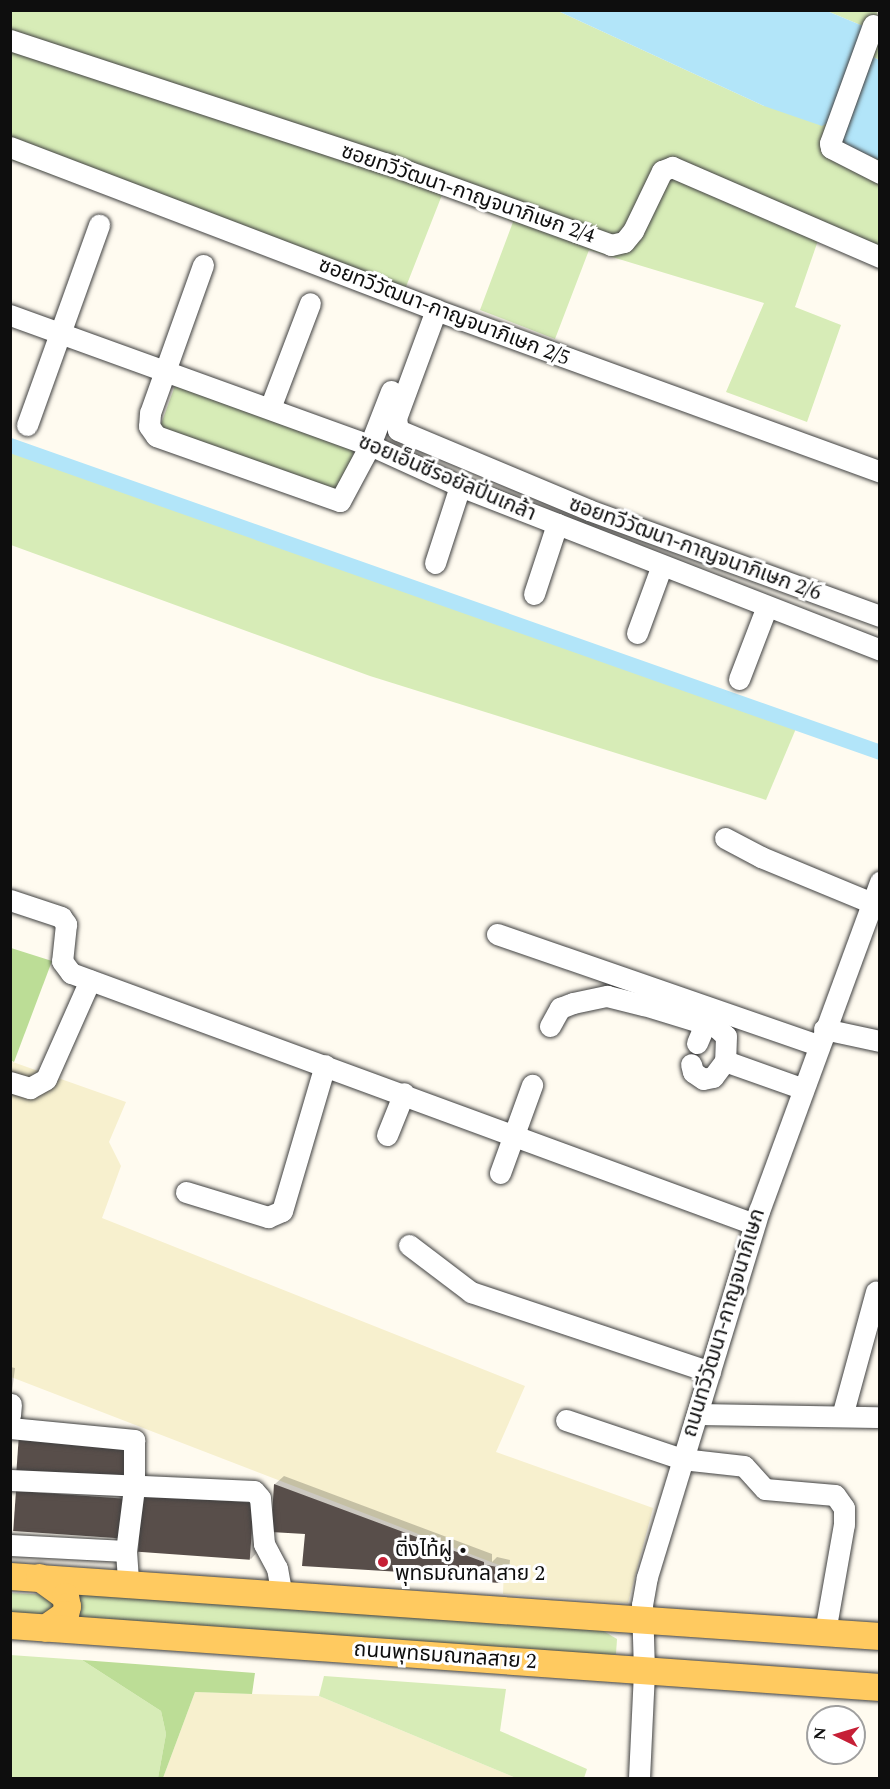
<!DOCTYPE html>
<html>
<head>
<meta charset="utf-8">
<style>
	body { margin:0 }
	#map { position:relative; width:890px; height:1789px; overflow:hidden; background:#fffbf0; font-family:Spectral,"Noto Sans Thai",serif }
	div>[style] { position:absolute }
	.farmland>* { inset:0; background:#f7f0ce }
	.green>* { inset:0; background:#d7ecb7; transform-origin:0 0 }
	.forest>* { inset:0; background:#bcdd96 }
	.water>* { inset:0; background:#b2e5f9 }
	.shadow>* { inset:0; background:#0003 }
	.canal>* { height:15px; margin:-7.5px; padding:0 7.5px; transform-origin:7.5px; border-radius:7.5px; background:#b2e5f9 }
	.building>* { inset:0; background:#584e4a; transform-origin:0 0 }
	.roads { filter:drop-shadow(0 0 2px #414141) drop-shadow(0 0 2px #414141) }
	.minor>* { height:21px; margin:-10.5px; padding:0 10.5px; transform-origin:10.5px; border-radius:10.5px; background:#fff }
	.major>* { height:27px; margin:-13.5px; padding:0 13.5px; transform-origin:13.5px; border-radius:13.5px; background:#ffca60 }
	.dots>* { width:16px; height:16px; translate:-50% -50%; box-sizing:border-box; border:3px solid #fff; border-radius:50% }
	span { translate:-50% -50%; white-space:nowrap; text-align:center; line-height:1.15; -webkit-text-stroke:6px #fff; paint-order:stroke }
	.street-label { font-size:21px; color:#0e0e0e }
	.poi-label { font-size:21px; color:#0e0e0e }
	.left { translate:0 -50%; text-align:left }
	.frame { position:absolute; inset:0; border:12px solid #0e0e0e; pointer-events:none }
	.north { position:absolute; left:806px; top:1705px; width:60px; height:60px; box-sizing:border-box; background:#fff; border:2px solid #9f9f9f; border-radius:50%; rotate:275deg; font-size:16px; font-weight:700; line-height:24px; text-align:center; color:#0e0e0e }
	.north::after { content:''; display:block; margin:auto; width:21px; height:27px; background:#c61f36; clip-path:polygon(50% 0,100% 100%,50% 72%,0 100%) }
</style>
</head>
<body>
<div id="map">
	<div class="farmland">
		<i style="clip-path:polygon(10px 1061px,126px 1102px,109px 1142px,121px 1166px,102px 1218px,525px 1386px,496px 1452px,653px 1508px,628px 1603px,503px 1594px,504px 1567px,11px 1377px)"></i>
		<i style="clip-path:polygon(195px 1692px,319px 1696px,516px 1778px,163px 1778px)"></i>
	</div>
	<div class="green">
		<i style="clip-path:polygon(10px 11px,558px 11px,764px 106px,863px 26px,827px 11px,877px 11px,879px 60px,870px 55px,855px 150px,879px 160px,879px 249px,823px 226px,795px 307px,841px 325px,807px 422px,726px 392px,764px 303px,589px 250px,555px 339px,480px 310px,513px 222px,442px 195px,400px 302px,11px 160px)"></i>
		<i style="left:176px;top:383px;width:191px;height:49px;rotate:20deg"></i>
		<i style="clip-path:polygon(10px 442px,800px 719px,766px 800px,370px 676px,11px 545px)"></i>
		<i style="clip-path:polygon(73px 1591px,600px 1629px,617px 1639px,616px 1654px,597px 1658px,75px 1621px)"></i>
		<i style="clip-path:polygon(10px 1593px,51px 1595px,58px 1600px,48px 1617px,11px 1614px)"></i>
		<i style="clip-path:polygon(10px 1655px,82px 1660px,161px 1711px,166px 1734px,158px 1778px,11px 1778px)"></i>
		<i style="clip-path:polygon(324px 1676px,506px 1689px,500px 1731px,587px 1769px,584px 1778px,516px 1778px,319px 1696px)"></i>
	</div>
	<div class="forest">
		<i style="clip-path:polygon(11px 948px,52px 961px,14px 1062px,10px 1060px)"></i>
		<i style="clip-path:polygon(82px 1660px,255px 1673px,252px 1694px,195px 1692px,163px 1778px,158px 1778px,166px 1734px,161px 1711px)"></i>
	</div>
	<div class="water">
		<i style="clip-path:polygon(558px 11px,827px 11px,863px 26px,831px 121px,822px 126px,764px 106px)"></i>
		<i style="clip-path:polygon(869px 55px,879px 60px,879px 160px,839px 142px)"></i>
	</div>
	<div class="shadow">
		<i style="clip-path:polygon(10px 1367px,15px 1368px,10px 1408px)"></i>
		<i style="clip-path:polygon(284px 1476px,492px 1554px,492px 1562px,497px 1557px,510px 1560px,509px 1572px,500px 1581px,488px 1571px,483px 1575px,306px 1533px,273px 1530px,275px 1484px)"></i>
		<i style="clip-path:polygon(27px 1483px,137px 1491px,134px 1529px,18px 1492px)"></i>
		<i style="clip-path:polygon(262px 1495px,259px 1550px,251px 1559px,143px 1496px)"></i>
	</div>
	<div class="canal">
		<i style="left:10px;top:445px;width:923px;rotate:19.44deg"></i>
	</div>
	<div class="building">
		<i style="left:19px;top:1434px;width:113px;height:40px;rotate:4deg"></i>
		<i style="clip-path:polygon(274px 1484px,484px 1562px,484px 1577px,302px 1566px,305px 1534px,271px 1532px)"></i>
		<i style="left:16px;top:1491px;width:113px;height:40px;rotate:4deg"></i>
		<i style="left:142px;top:1495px;width:112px;height:57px;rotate:4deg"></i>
		<i style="clip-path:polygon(487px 1565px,502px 1568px,501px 1583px,485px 1582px)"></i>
	</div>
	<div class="roads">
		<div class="minor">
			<i style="left:873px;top:25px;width:126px;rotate:110deg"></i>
			<i style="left:830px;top:143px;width:5px;rotate:79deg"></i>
			<i style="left:831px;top:148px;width:55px;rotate:27deg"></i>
			<i style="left:10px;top:40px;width:395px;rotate:18.2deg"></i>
			<i style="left:385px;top:163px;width:240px;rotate:19.9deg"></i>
			<i style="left:611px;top:245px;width:13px;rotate:-13deg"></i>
			<i style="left:624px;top:242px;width:14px;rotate:-51deg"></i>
			<i style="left:633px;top:231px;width:67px;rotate:-64.2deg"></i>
			<i style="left:662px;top:171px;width:11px;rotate:-22deg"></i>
			<i style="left:672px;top:167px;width:227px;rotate:23.4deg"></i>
			<i style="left:10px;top:147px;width:456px;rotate:20.9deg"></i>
			<i style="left:436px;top:310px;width:473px;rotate:20deg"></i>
			<i style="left:203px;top:265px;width:157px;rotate:109.7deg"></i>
			<i style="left:150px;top:413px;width:13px;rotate:94deg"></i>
			<i style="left:149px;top:426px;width:12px;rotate:55deg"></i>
			<i style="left:156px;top:436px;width:195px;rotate:19.5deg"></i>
			<i style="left:340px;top:501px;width:64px;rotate:-61.8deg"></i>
			<i style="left:370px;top:445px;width:58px;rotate:-68.7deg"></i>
			<i style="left:436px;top:310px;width:115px;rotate:110.3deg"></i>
			<i style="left:396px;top:418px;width:12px;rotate:81deg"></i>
			<i style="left:398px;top:430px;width:207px;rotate:22.7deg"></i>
			<i style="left:589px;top:510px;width:310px;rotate:20deg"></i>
			<i style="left:10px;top:315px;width:383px;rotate:19.9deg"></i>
			<i style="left:370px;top:445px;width:99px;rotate:24.5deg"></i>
			<i style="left:460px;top:486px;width:451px;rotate:21.3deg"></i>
			<i style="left:270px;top:408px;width:112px;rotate:-69.1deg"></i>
			<i style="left:27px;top:425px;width:213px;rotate:-70.2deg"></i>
			<i style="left:435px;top:563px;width:81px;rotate:-72deg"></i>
			<i style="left:534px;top:594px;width:74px;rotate:-71.8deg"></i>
			<i style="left:637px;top:633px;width:72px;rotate:-69.8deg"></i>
			<i style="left:739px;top:679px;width:78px;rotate:-69deg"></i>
			<i style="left:725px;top:838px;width:41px;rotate:27.8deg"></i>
			<i style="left:761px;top:857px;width:120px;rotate:22.5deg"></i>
			<i style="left:10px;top:900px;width:54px;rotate:18.4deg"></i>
			<i style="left:61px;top:917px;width:9px;rotate:54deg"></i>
			<i style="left:66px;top:924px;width:37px;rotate:96deg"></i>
			<i style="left:62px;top:961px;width:15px;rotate:53deg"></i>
			<i style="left:71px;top:973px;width:728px;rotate:20.18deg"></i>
			<i style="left:497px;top:934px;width:339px;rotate:19.1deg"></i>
			<i style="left:550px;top:1026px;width:21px;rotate:-61deg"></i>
			<i style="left:560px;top:1008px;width:14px;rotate:-21deg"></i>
			<i style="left:573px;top:1003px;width:35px;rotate:-12deg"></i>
			<i style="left:607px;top:996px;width:38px;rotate:14deg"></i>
			<i style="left:644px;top:1005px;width:75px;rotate:17deg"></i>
			<i style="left:716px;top:1027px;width:13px;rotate:42deg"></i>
			<i style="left:726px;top:1036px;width:25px;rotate:92deg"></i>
			<i style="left:725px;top:1061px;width:20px;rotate:127deg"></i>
			<i style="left:713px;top:1077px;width:10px;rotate:169deg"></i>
			<i style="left:703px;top:1079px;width:12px;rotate:-145deg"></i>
			<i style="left:693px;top:1072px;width:8px;rotate:-104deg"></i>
			<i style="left:824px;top:1029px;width:57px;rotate:12.1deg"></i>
			<i style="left:697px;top:1043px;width:21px;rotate:-67deg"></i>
			<i style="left:725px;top:1061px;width:81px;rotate:19.6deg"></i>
			<i style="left:10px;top:1082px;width:21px;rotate:17deg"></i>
			<i style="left:30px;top:1088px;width:18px;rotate:-29deg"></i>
			<i style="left:46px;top:1079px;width:108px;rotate:-66deg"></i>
			<i style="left:387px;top:1135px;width:45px;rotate:-68deg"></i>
			<i style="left:500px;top:1173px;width:94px;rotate:-70deg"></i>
			<i style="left:186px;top:1192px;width:86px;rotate:17deg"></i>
			<i style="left:268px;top:1217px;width:15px;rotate:-23deg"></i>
			<i style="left:282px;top:1211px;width:152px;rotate:-73.6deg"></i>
			<i style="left:409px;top:1245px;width:78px;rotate:37.2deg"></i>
			<i style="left:471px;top:1292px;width:252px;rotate:18.5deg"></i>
			<i style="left:698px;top:1414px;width:179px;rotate:1deg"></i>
			<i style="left:10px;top:1415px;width:11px;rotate:-85deg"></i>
			<i style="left:842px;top:1416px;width:129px;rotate:-74.7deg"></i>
			<i style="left:566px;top:1420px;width:122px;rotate:18.6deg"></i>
			<i style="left:682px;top:1459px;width:62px;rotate:6.4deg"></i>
			<i style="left:744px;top:1466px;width:31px;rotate:48deg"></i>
			<i style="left:765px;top:1489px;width:70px;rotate:4.9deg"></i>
			<i style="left:835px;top:1495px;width:16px;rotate:55deg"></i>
			<i style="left:844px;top:1508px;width:16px;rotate:90deg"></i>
			<i style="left:844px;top:1524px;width:104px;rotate:100deg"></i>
			<i style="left:10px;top:1428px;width:125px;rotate:5.5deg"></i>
			<i style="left:134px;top:1440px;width:48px;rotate:90deg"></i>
			<i style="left:134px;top:1488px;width:64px;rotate:97.2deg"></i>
			<i style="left:126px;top:1551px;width:32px;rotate:86deg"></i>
			<i style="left:10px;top:1480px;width:244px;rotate:2.6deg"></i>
			<i style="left:254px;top:1491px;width:9px;rotate:49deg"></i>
			<i style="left:260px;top:1498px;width:46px;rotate:85deg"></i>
			<i style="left:264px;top:1544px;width:27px;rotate:62deg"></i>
			<i style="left:277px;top:1568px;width:27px;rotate:80deg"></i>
			<i style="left:10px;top:1545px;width:116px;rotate:3deg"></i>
			<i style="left:639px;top:1778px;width:107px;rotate:-87.3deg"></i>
			<i style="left:644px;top:1671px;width:66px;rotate:-91.7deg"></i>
			<i style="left:642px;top:1605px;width:28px;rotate:-80deg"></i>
			<i style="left:647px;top:1577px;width:383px;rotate:-73deg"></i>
			<i style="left:759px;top:1211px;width:351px;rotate:-69.8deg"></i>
		</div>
		<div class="major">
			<i style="left:10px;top:1576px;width:872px;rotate:3.95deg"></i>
			<i style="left:39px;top:1577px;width:32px;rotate:36deg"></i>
			<i style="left:65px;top:1596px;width:10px;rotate:79deg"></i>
			<i style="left:67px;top:1606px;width:8px;rotate:104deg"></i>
			<i style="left:65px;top:1614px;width:24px;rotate:145deg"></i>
			<i style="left:10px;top:1625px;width:872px;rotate:4.08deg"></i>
		</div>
	</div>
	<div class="dots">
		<i style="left:383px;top:1562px;background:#c61f36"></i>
	</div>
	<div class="street-label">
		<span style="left:468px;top:194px;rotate:19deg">ซอยทวีวัฒนา-กาญจนาภิเษก 2/4</span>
		<span style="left:444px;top:312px;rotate:21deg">ซอยทวีวัฒนา-กาญจนาภิเษก 2/5</span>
		<span style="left:447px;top:478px;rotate:23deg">ซอยเอ็นซีรอยัลปิ่นเกล้า</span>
		<span style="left:695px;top:549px;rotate:20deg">ซอยทวีวัฒนา-กาญจนาภิเษก 2/6</span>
		<span style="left:724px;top:1323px;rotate:-73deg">ถนนทวีวัฒนา-กาญจนาภิเษก</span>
		<span style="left:445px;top:1656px;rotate:4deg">ถนนพุทธมณฑลสาย 2</span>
	</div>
	<div class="poi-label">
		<span class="left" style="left:395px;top:1562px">ติ่งไท้ฝู •<br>พุทธมณฑล สาย 2</span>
	</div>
	<div class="frame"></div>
	<div class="north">N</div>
</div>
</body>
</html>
